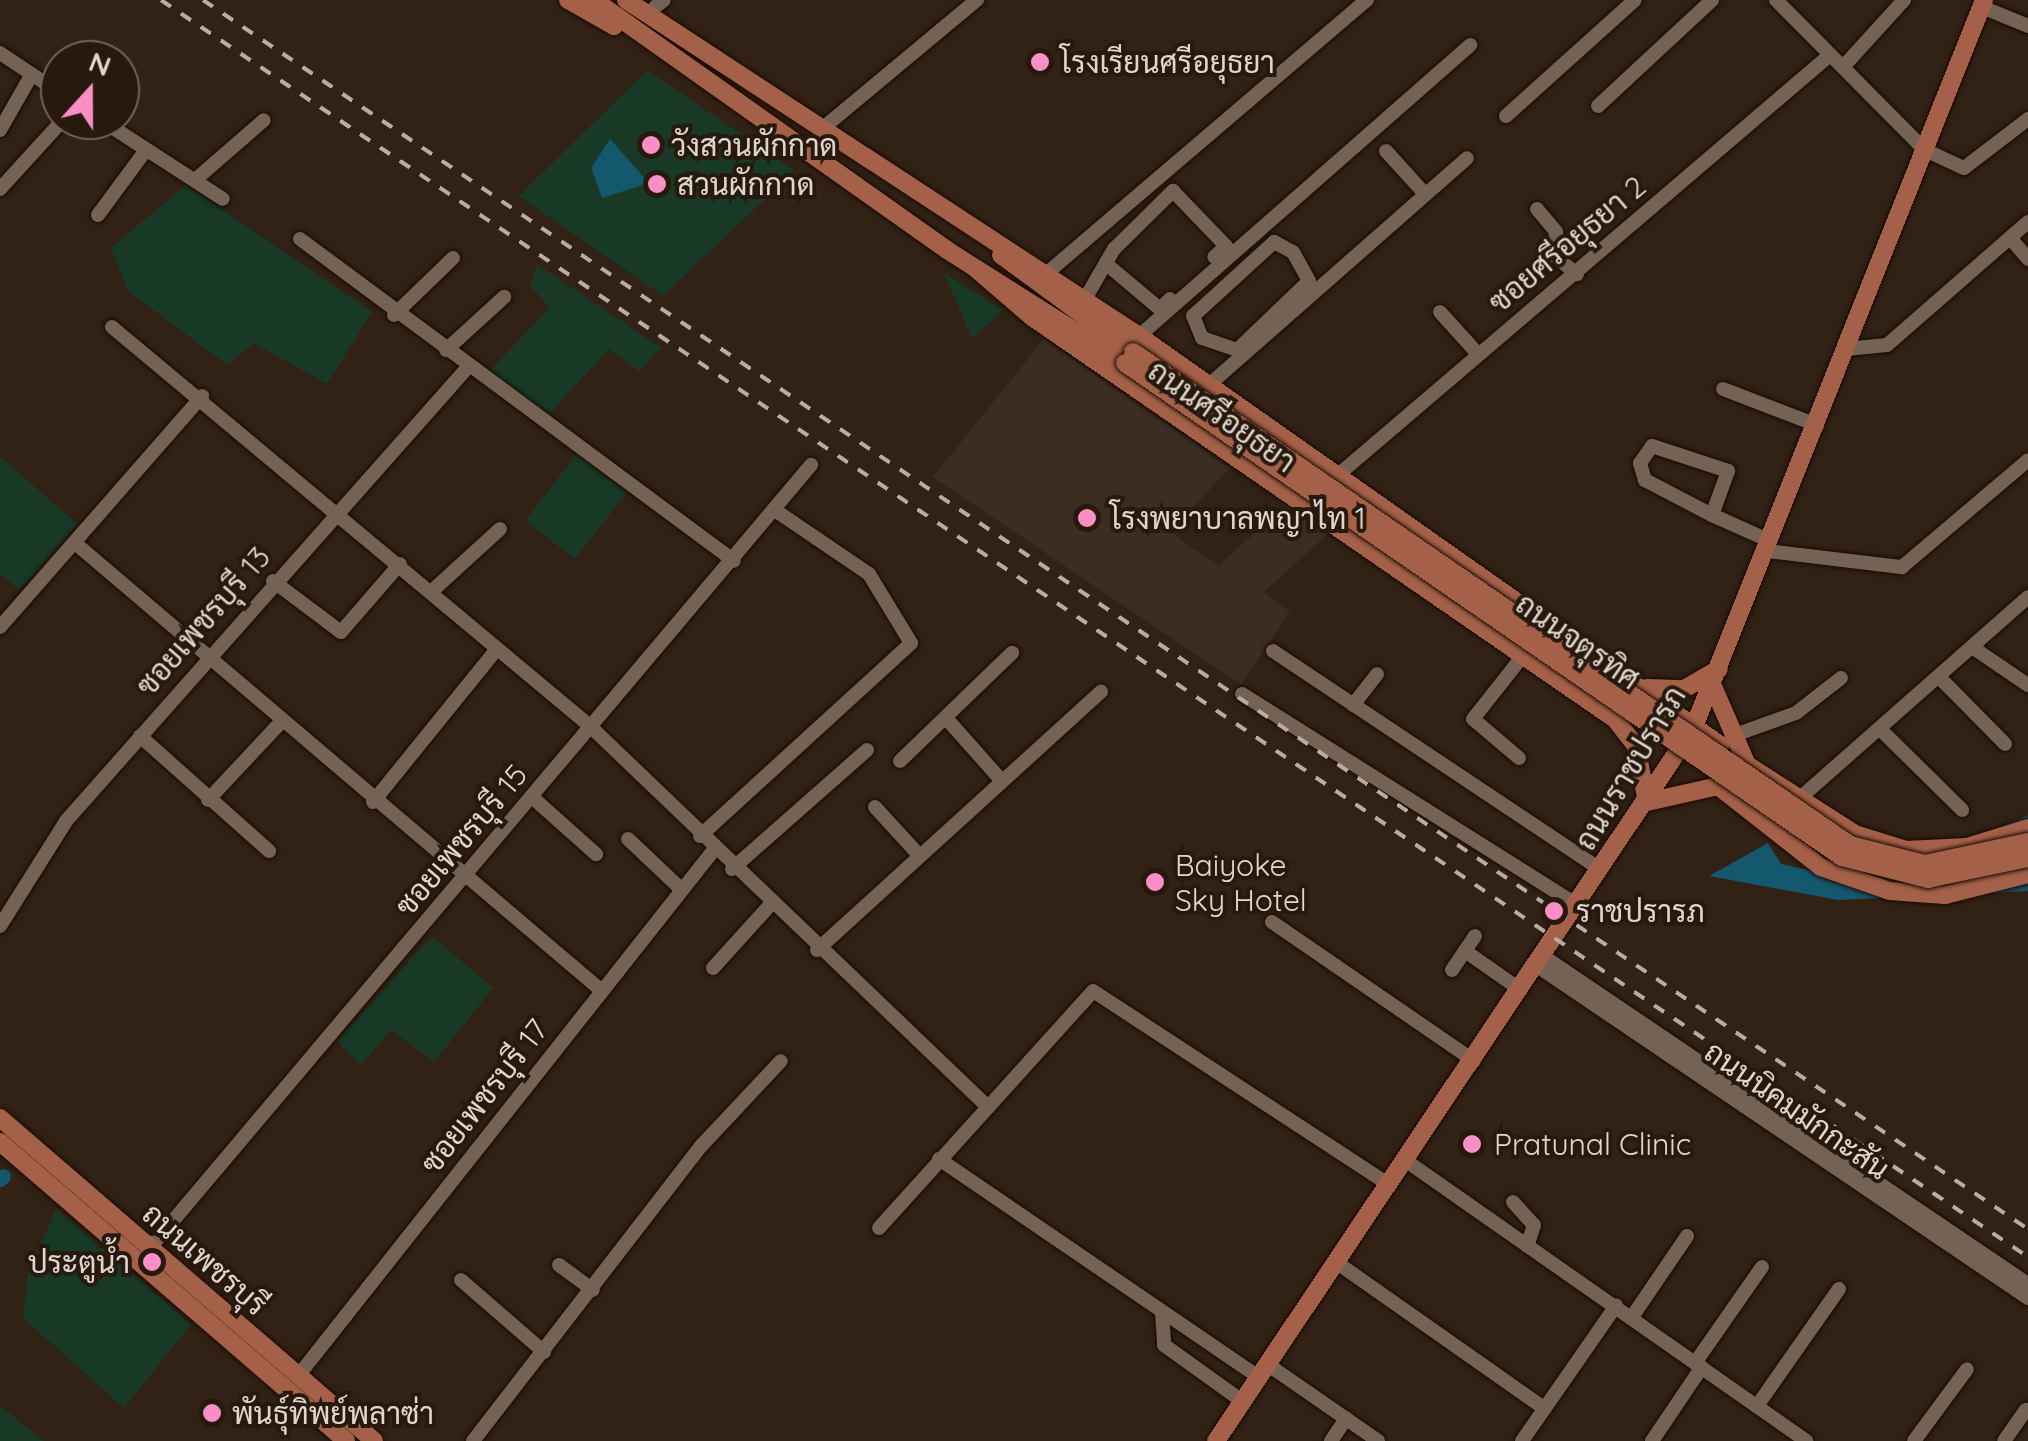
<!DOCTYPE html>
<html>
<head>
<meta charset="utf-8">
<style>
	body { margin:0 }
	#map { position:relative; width:2028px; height:1441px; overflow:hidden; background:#322216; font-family:Quicksand,Sarabun,sans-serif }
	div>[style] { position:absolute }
	.medical>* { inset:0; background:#3c2d23 }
	.green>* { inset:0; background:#173926; transform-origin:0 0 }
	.water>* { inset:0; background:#14586d }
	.canal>* { height:15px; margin:-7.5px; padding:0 7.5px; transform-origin:7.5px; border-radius:7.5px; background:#14586d }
	.roads { filter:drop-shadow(0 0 2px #190b03) drop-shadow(0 0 2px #190b03) }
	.minor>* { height:14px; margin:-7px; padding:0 7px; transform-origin:7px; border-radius:7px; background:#746254 }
	.major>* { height:18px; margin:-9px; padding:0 9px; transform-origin:9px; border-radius:9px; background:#a56049 }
	.rail>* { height:4px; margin-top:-2px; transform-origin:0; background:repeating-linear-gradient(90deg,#b8aca4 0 12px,transparent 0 24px) }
	.bridges { filter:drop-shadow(0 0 2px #190b03) drop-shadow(0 0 2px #190b03) }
	.major-bridge>* { height:18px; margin:-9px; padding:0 9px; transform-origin:9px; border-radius:9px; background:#a56049 }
	.dots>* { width:28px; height:28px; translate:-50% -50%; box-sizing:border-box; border:5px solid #27190d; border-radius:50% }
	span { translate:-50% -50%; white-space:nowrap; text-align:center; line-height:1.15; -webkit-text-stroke:8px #27190d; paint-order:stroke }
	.poi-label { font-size:30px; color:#e1d6cf }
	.left { translate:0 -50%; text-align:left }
	.right { translate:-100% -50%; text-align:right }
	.street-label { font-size:30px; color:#e1d6cf }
	.north { position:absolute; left:40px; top:40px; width:100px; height:100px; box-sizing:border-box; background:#27190d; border:2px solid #71655b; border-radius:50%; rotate:21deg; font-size:28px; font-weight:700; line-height:40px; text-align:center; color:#e1d6cf }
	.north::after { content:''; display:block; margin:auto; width:35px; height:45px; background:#fa8fc6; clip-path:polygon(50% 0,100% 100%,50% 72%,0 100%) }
</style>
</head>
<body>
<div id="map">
	<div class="medical">
		<i style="clip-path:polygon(1044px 339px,1230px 468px,1170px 531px,1189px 546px,1219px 565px,1287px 504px,1329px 533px,1264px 592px,1290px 612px,1241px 685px,933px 477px)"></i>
	</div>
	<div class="green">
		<i style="clip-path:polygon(647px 70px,795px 171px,663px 296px,519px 196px)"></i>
		<i style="clip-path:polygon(186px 185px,372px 312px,327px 384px,254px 343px,227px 365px,128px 291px,111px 248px)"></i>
		<i style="clip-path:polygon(537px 264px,661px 348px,639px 371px,609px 349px,548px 415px,489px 372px,550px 307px,530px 286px)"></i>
		<i style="clip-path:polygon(944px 273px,1003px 310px,972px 339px)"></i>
		<i style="left:577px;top:454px;width:63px;height:84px;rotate:38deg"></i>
		<i style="clip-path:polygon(0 456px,77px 524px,19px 590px,0 573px)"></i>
		<i style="clip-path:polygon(432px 936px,493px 988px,434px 1062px,391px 1030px,361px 1065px,337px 1042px)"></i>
		<i style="clip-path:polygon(56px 1209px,191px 1324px,124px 1408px,23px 1318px,28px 1273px)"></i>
		<i style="clip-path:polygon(0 1406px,44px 1441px,0 1441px)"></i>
	</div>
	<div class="water">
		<i style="clip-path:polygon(610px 139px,649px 183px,602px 198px,591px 168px)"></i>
		<i style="clip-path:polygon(2028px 815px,2028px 891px,1838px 900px,1709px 876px,1768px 843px,1781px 864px,1812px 871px,1961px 845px)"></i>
	</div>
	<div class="canal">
		<i style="left:0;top:1179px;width:4px;rotate:-45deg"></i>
	</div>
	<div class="roads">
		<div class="minor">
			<i style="left:1776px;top:0;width:211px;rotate:45.2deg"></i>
			<i style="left:1925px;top:150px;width:43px;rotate:24.8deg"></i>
			<i style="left:1964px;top:168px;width:81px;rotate:-37.4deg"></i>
			<i style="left:655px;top:7px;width:11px;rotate:-38deg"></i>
			<i style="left:1982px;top:7px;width:50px;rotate:22.4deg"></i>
			<i style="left:0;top:53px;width:72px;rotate:33.7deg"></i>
			<i style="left:1843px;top:67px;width:91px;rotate:-47.7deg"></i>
			<i style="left:1598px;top:106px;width:156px;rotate:-42.9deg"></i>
			<i style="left:1506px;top:116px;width:173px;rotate:-42deg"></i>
			<i style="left:101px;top:120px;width:145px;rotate:32.9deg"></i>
			<i style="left:822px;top:129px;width:202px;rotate:-39.8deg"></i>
			<i style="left:0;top:130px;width:64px;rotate:-60.3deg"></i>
			<i style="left:1386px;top:151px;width:58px;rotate:47.8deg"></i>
			<i style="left:195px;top:180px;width:91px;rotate:-41deg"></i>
			<i style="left:0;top:189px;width:93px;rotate:-47.6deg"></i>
			<i style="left:1537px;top:209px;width:30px;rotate:50deg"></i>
			<i style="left:1556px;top:232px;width:23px;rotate:95deg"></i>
			<i style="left:1554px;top:255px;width:30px;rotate:40deg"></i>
			<i style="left:98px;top:215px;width:81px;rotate:-53.6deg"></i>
			<i style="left:2010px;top:238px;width:28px;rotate:49deg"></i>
			<i style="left:300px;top:239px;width:540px;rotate:36.57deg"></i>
			<i style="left:1274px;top:242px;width:21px;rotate:28deg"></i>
			<i style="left:1293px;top:252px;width:33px;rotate:61deg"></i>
			<i style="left:1309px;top:281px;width:100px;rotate:136.2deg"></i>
			<i style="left:1237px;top:350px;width:37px;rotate:-161deg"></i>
			<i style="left:1202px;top:338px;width:24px;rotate:-112deg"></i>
			<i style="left:1193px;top:316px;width:110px;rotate:-42.4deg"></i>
			<i style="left:1110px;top:267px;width:65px;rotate:40deg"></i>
			<i style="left:1160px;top:309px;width:14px;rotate:-45deg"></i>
			<i style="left:1047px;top:273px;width:421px;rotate:-40.5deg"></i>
			<i style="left:1085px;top:299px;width:58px;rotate:-59.9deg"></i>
			<i style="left:1114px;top:249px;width:83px;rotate:-44.5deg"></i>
			<i style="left:1173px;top:191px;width:76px;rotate:46.1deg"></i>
			<i style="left:1226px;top:246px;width:16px;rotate:137deg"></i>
			<i style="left:1501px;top:301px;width:70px;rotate:-41deg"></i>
			<i style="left:1440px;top:312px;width:55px;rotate:47.9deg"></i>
			<i style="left:394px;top:315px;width:82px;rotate:-44deg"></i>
			<i style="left:112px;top:327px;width:624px;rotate:39.86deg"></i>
			<i style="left:591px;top:727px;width:550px;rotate:43.75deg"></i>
			<i style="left:1139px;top:336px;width:441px;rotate:-41.3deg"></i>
			<i style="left:1846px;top:349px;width:41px;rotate:-5.6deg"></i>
			<i style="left:1887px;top:345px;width:187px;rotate:-41.1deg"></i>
			<i style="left:446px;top:350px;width:79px;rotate:-42.4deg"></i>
			<i style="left:1210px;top:384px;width:342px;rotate:-41.3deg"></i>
			<i style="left:1723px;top:389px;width:101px;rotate:21deg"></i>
			<i style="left:1338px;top:475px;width:647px;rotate:-40.49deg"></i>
			<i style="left:1712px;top:515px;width:47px;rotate:-70deg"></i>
			<i style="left:1728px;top:471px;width:80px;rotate:-161.8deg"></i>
			<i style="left:1652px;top:446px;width:21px;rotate:125deg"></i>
			<i style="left:1640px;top:463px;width:18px;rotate:74deg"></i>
			<i style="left:1645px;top:480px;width:76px;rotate:27.6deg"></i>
			<i style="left:1712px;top:515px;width:64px;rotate:24.1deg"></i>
			<i style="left:75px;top:543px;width:692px;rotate:40.37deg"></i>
			<i style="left:1767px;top:551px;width:136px;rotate:6.8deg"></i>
			<i style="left:1902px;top:567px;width:165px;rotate:-40.3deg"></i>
			<i style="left:273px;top:581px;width:85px;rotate:36.9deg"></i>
			<i style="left:341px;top:632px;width:90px;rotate:-49.1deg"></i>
			<i style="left:432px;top:591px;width:92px;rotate:-42.4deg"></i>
			<i style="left:0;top:627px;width:307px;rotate:-48.8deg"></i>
			<i style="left:1972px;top:647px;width:68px;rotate:34.2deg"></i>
			<i style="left:1273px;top:651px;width:394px;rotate:33.7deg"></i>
			<i style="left:1939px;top:677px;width:94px;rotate:45.4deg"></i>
			<i style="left:1242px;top:694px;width:396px;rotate:32.2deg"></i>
			<i style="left:1353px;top:705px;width:39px;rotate:-52deg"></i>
			<i style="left:946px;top:718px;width:83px;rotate:48.4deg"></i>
			<i style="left:1881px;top:730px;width:114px;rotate:44.6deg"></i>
			<i style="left:140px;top:736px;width:173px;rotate:41.7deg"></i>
			<i style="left:1732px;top:736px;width:68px;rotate:-19.8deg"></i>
			<i style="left:1796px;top:713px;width:57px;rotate:-37.9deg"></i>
			<i style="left:1519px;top:758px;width:60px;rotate:-139.7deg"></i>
			<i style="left:1473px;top:719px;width:79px;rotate:-51.7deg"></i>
			<i style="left:900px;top:761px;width:156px;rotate:-44deg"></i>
			<i style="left:532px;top:797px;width:86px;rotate:41.7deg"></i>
			<i style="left:1800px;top:798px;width:304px;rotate:-41.4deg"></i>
			<i style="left:208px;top:800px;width:108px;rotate:-46.9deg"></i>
			<i style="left:373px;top:802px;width:197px;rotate:-51deg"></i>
			<i style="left:875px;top:807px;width:65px;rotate:47.5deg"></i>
			<i style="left:700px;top:836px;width:286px;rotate:-42.4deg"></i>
			<i style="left:911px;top:643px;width:81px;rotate:-121.3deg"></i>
			<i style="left:869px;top:574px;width:114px;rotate:-145.8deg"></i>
			<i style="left:628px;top:839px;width:74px;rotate:43.4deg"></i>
			<i style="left:732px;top:869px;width:180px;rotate:-41.4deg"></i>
			<i style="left:1272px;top:922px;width:245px;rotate:34.5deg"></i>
			<i style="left:0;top:926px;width:124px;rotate:-57.8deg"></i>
			<i style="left:66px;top:821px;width:606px;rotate:-48.48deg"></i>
			<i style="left:1475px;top:936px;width:18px;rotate:124deg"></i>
			<i style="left:1465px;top:951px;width:68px;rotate:34.9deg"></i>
			<i style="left:817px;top:950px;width:384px;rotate:-42.3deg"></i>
			<i style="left:1543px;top:956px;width:585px;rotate:34.07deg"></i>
			<i style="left:1537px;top:966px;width:593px;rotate:34.07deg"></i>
			<i style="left:713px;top:968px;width:86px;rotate:-47.8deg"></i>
			<i style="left:1452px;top:970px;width:23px;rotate:-56deg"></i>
			<i style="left:939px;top:1159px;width:386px;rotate:34.3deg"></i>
			<i style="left:1405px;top:1160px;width:490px;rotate:35deg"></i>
			<i style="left:1513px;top:1202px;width:31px;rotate:48deg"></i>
			<i style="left:1534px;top:1225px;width:22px;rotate:108deg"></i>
			<i style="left:879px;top:1228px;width:319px;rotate:-47.9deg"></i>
			<i style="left:1093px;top:991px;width:354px;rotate:33.2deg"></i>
			<i style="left:150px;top:1248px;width:1025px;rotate:-49.83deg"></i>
			<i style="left:1336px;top:1262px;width:254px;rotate:35.1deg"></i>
			<i style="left:559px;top:1265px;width:42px;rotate:36.3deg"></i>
			<i style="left:461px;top:1280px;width:110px;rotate:40.9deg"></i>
			<i style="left:1162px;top:1313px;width:32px;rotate:86deg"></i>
			<i style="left:1164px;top:1345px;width:96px;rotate:35.7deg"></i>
			<i style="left:1632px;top:1317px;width:98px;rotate:-55.8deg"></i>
			<i style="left:1695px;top:1363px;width:117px;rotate:-55.1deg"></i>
			<i style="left:1267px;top:1364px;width:135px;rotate:34.7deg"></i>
			<i style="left:298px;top:1376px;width:669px;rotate:-51.67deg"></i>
			<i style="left:1757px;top:1406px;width:143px;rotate:-55deg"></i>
			<i style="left:473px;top:1441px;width:374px;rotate:-52.3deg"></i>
			<i style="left:702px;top:1145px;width:115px;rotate:-46.8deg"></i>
			<i style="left:1331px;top:1441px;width:27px;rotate:-56deg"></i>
			<i style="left:1522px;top:1441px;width:165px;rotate:-55.2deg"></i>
			<i style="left:1652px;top:1441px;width:89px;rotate:-56deg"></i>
			<i style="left:1914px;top:1441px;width:89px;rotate:-53.6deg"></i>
			<i style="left:2004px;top:1441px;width:38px;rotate:-55deg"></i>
		</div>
		<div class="major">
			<i style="left:568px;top:0;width:53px;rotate:29.5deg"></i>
			<i style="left:594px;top:0;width:433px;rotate:35.3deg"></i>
			<i style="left:947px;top:250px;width:211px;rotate:32.4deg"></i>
			<i style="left:626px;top:0;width:613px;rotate:33.22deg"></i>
			<i style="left:1139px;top:336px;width:711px;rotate:35.14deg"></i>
			<i style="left:1001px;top:255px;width:164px;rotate:36.3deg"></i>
			<i style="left:975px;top:268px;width:75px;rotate:40.7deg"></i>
			<i style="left:1032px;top:317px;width:708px;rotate:34.59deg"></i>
			<i style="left:1615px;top:719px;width:34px;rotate:52deg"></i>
			<i style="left:1636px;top:746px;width:57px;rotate:78.9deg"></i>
			<i style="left:1712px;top:684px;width:88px;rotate:66.6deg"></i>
			<i style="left:1647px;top:688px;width:37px;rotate:2deg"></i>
			<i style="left:1684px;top:689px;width:40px;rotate:-29.7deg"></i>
			<i style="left:1749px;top:766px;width:126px;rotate:32.7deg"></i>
			<i style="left:1855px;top:834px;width:53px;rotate:17.4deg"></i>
			<i style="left:1906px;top:850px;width:61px;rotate:-2.8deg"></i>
			<i style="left:1967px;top:847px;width:64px;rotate:-17.3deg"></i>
			<i style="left:1647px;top:802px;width:73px;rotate:-12.7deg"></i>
			<i style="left:1718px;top:786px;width:131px;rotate:38.2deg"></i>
			<i style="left:1821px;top:867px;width:73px;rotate:19.2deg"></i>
			<i style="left:1890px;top:891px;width:55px;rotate:4.2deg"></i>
			<i style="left:1945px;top:895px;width:86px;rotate:-14.2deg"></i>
			<i style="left:0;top:1118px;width:494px;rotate:40.8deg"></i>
			<i style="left:0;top:1142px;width:457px;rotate:40.8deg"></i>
			<i style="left:1216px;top:1441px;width:859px;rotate:-56.2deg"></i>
			<i style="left:1694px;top:727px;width:783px;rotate:-68.25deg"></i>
		</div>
	</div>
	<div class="rail">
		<i style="left:161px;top:0;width:2251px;rotate:33.95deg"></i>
		<i style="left:203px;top:0;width:2200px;rotate:33.96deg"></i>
	</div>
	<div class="bridges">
		<div class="major-bridge">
			<i style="left:1133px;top:352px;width:870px;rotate:34.51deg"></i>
			<i style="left:1850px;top:845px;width:77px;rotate:14.2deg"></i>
			<i style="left:1925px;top:864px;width:105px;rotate:-12.1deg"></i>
			<i style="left:1125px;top:363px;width:871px;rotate:34.57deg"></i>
			<i style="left:1842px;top:857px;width:89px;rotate:14.3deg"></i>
			<i style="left:1928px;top:879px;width:102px;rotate:-11.9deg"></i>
		</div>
	</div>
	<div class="dots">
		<i style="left:1040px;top:62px;background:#fa8fc6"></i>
		<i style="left:651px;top:145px;background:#fa8fc6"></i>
		<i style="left:657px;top:184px;background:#fa8fc6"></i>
		<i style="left:1087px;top:518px;background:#fa8fc6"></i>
		<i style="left:1155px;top:882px;background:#fa8fc6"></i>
		<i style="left:1554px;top:911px;background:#fa8fc6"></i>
		<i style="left:1472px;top:1144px;background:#fa8fc6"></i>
		<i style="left:152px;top:1262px;background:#fa8fc6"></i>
		<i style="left:212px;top:1413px;background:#fa8fc6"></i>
	</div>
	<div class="poi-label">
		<span class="left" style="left:1060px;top:62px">โรงเรียนศรีอยุธยา</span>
		<span class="left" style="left:671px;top:145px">วังสวนผักกาด</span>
		<span class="left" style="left:677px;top:184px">สวนผักกาด</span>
		<span class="left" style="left:1110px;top:518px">โรงพยาบาลพญาไท 1</span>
		<span class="left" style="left:1175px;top:882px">Baiyoke<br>Sky Hotel</span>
		<span class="left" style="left:1576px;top:911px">ราชปรารภ</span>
		<span class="left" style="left:1494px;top:1144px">Pratunal Clinic</span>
		<span class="right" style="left:130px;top:1262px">ประตูน้ำ</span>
		<span class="left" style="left:232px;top:1413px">พันธุ์ทิพย์พลาซ่า</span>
	</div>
	<div class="street-label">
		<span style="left:1567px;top:244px;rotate:-40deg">ซอยศรีอยุธยา 2</span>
		<span style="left:1222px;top:416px;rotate:35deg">ถนนศรีอยุธยา</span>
		<span style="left:203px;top:621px;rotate:-49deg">ซอยเพชรบุรี 13</span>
		<span style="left:1578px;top:641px;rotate:35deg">ถนนจตุรทิศ</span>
		<span style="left:1630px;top:768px;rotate:-59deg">ถนนราชปรารภ</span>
		<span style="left:461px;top:840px;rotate:-50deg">ซอยเพชรบุรี 15</span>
		<span style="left:484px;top:1096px;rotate:-52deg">ซอยเพชรบุรี 17</span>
		<span style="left:1797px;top:1110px;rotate:35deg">ถนนนิคมมักกะสัน</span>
		<span style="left:205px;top:1259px;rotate:41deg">ถนนเพชรบุรี</span>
	</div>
	<div class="north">N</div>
</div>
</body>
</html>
